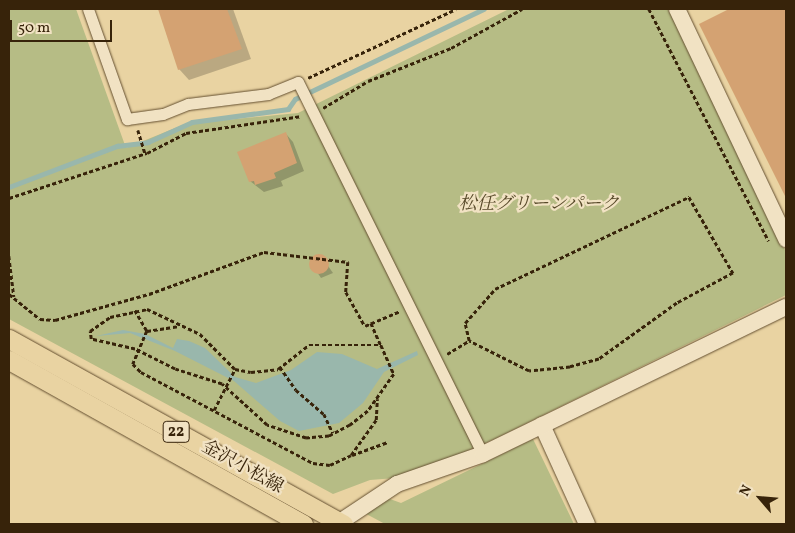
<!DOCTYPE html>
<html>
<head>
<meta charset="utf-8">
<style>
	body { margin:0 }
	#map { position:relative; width:795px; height:533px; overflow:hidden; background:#e9d3a2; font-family:Vollkorn,"Noto Serif JP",serif }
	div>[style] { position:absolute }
	.green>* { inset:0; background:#b6bc85 }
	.water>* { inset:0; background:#99b7ac }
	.shadow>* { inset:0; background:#0003 }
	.stream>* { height:4.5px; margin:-2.25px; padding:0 2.25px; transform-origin:2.25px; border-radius:2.25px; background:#99b7ac }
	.building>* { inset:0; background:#d4a272 }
	.round { border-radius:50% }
	.path>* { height:2.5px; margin-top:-1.25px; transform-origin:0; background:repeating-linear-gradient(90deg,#37230a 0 4px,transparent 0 6.5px) }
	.roads { filter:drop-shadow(0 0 1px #644f30) drop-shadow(0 0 1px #644f30) }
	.street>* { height:11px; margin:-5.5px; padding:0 5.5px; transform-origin:5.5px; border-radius:5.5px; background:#f1e2c3 }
	.secondary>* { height:16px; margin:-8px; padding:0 8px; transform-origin:8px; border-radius:8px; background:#f1e2c3 }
	.primary>* { height:19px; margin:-9.5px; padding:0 9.5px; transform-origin:9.5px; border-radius:9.5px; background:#e9d3a2 }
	span { translate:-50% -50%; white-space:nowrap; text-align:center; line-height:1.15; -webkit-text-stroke:4.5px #f1e2c3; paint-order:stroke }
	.shield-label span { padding:1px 4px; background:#f1e2c3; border:1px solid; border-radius:4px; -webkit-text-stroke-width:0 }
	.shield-label { font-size:16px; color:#37230a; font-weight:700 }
	.park-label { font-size:18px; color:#574929; font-style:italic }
	.street-label { font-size:18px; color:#37230a }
	.frame { position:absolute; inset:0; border:10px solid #37230a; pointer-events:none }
	.north { position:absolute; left:735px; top:473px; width:50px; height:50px; -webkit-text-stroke:4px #f1e2c3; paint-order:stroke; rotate:297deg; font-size:14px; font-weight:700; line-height:20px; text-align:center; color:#37230a }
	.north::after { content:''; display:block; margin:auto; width:18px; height:22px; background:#37230a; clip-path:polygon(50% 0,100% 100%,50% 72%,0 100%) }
	.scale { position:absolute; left:10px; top:20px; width:102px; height:22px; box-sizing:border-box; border:2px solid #37230a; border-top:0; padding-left:6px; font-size:15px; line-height:18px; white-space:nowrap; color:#37230a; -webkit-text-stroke:4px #f1e2c3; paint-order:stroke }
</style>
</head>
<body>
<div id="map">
	<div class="green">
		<i style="clip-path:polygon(9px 9px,76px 9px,126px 148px,185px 124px,298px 113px,509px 9px,668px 9px,786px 252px,786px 295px,499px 437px,408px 477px,370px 480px,333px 494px,9px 319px)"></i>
		<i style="clip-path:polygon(533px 439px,574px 524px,385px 524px,357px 509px,390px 499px,401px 503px)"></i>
	</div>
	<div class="water">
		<i style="clip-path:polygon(123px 330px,145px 334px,173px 348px,177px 339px,189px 341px,205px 348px,235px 377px,256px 383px,291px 370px,317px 352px,342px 354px,377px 369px,417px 351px,418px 355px,384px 372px,363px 403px,339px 423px,299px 431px,280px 421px,234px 381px,175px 351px,130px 333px,96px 336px)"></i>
	</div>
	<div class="shadow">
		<i style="clip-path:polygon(160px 9px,233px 9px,251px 59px,189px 80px,179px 69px)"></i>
		<i style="clip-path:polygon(731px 9px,786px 9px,786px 193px,701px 24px)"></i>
		<i style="clip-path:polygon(286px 134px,293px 142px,304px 171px,281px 181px,283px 186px,264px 192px,250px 181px)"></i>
		<i style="clip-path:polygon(321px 256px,333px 273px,321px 278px,311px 263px)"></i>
	</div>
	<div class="stream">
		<i style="left:9px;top:187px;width:116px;rotate:-20.8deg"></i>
		<i style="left:117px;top:146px;width:31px;rotate:-7deg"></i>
		<i style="left:148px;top:142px;width:48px;rotate:-24.4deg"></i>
		<i style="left:192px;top:122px;width:97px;rotate:-7.7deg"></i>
		<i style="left:288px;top:109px;width:12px;rotate:-55deg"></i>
		<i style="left:295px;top:99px;width:209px;rotate:-25.5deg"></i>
	</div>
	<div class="building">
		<i style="clip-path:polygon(158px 9px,227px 9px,242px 49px,178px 70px)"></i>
		<i style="clip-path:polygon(729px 9px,786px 9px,786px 198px,699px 24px)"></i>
		<i style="clip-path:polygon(286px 132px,297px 163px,274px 173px,276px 178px,255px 185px,254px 181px,249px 182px,237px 152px)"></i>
		<i class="round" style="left:309px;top:254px;width:20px;height:20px"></i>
	</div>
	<div class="path">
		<i style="left:649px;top:9px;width:261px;rotate:62.7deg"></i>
		<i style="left:308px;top:78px;width:163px;rotate:-25deg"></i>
		<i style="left:323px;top:108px;width:52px;rotate:-31deg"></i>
		<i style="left:368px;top:81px;width:89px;rotate:-21.7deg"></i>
		<i style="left:451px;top:48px;width:81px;rotate:-28.8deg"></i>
		<i style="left:138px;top:130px;width:24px;rotate:73deg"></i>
		<i style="left:689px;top:197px;width:88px;rotate:59.9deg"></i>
		<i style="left:733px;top:273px;width:64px;rotate:151.8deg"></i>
		<i style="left:677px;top:303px;width:96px;rotate:144.3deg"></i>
		<i style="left:599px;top:359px;width:30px;rotate:165deg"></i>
		<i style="left:570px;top:367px;width:41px;rotate:174.4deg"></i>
		<i style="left:529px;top:371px;width:67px;rotate:-153.4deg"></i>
		<i style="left:469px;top:341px;width:18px;rotate:-103deg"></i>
		<i style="left:465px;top:323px;width:45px;rotate:-48.6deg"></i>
		<i style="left:495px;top:289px;width:215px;rotate:-25.4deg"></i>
		<i style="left:9px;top:198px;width:145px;rotate:-18.1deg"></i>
		<i style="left:147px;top:153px;width:44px;rotate:-27.1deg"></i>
		<i style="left:186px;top:133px;width:117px;rotate:-8.3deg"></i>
		<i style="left:9px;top:256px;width:41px;rotate:83deg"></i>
		<i style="left:9px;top:294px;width:40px;rotate:39deg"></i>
		<i style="left:40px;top:319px;width:15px;rotate:4deg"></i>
		<i style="left:55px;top:320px;width:98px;rotate:-15.5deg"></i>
		<i style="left:149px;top:294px;width:122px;rotate:-20.1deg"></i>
		<i style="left:264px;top:252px;width:85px;rotate:6.8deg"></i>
		<i style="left:348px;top:262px;width:30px;rotate:94deg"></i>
		<i style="left:346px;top:292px;width:39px;rotate:61deg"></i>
		<i style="left:365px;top:326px;width:38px;rotate:-23deg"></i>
		<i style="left:135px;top:310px;width:24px;rotate:60deg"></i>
		<i style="left:147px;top:331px;width:36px;rotate:113deg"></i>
		<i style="left:133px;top:364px;width:11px;rotate:45deg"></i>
		<i style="left:141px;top:372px;width:195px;rotate:27.9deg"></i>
		<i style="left:313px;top:463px;width:17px;rotate:7deg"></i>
		<i style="left:330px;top:465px;width:23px;rotate:-25deg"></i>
		<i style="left:351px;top:455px;width:43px;rotate:-54.5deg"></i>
		<i style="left:376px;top:420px;width:21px;rotate:-87deg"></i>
		<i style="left:371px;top:323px;width:24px;rotate:66deg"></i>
		<i style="left:381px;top:345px;width:32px;rotate:66deg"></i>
		<i style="left:394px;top:374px;width:45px;rotate:125.1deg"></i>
		<i style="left:368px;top:411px;width:23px;rotate:142deg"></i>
		<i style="left:350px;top:425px;width:24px;rotate:152deg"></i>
		<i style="left:329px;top:436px;width:23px;rotate:175deg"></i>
		<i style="left:306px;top:438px;width:41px;rotate:-161.6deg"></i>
		<i style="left:267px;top:425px;width:61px;rotate:-137.7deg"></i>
		<i style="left:222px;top:384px;width:49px;rotate:-162.3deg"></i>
		<i style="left:175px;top:369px;width:45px;rotate:-153.4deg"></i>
		<i style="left:135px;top:349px;width:45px;rotate:-167.2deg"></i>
		<i style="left:91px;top:339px;width:8px;rotate:-97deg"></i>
		<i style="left:90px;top:331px;width:24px;rotate:-35deg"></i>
		<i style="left:110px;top:317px;width:38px;rotate:-12deg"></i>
		<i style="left:147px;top:309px;width:59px;rotate:25.3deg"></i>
		<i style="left:200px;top:334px;width:49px;rotate:45deg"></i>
		<i style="left:235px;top:369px;width:16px;rotate:11deg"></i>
		<i style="left:251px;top:372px;width:27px;rotate:-6deg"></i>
		<i style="left:278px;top:369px;width:39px;rotate:-38deg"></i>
		<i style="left:309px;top:345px;width:72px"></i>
		<i style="left:147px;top:331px;width:31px;rotate:-9deg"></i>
		<i style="left:447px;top:354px;width:26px;rotate:-31deg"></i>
		<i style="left:280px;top:367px;width:28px;rotate:55deg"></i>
		<i style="left:296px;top:390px;width:37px;rotate:41deg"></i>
		<i style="left:324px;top:414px;width:21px;rotate:65deg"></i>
		<i style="left:214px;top:410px;width:46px;rotate:-62.9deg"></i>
		<i style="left:352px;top:455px;width:38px;rotate:-20deg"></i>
	</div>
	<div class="roads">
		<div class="street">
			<i style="left:88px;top:9px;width:117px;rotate:70.5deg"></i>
			<i style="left:127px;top:119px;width:36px;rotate:-8deg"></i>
			<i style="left:163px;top:114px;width:27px;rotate:-22deg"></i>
			<i style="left:188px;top:104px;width:81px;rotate:-7.1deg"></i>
			<i style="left:268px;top:94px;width:32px;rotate:-22deg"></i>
			<i style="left:298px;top:82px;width:415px;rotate:63.6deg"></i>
		</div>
		<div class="secondary">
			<i style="left:677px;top:9px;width:255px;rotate:64.6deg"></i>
			<i style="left:542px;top:425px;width:109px;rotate:65.6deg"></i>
			<i style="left:337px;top:524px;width:72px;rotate:-33.7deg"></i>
			<i style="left:397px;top:484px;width:91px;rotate:-19.2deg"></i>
			<i style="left:483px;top:454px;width:337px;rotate:-25.9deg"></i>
		</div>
		<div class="primary">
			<i style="left:9px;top:339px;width:382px;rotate:29deg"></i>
			<i style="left:9px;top:360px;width:337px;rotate:29.2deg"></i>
		</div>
	</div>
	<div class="shield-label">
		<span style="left:176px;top:432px">22</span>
	</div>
	<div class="park-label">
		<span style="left:539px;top:205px">松任グリーンパーク</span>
	</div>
	<div class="street-label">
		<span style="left:242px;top:468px;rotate:29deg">金沢小松線</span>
	</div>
	<div class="frame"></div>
	<div class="north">N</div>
	<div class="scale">50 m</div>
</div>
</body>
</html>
